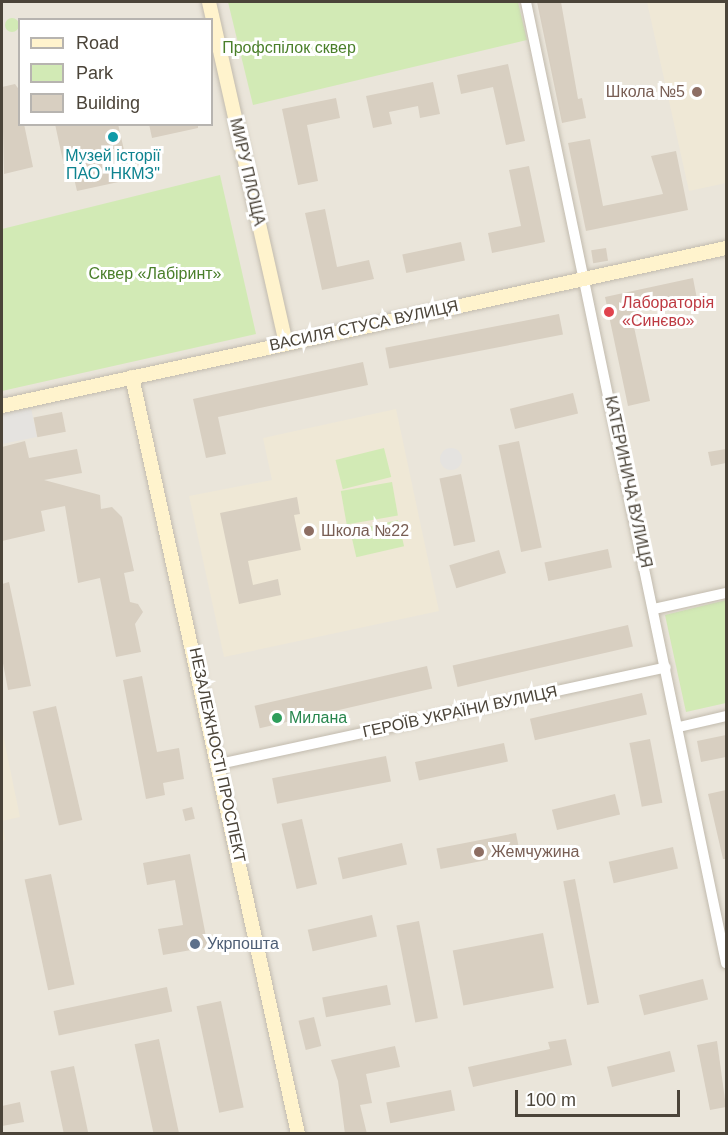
<!DOCTYPE html>
<html>
<head>
<meta charset="utf-8">
<style>
	body { margin:0 }
	#map { position:relative; width:728px; height:1135px; overflow:hidden; background:#f6f3ec; font-family:Arial,sans-serif }
	div>[style] { position:absolute }
	.residential>* { inset:0; background:#eae5da }
	.education>* { inset:0; background:#efe8d6 }
	.green>* { inset:0; background:#d2eab5; transform-origin:0 0 }
	.round { border-radius:50% }
	.parking>* { inset:0; background:#e5e3e0 }
	.building>* { inset:0; background:#d8cfc1; transform-origin:0 0 }
	.roads { filter:drop-shadow(0 0 2px #c2bbae) drop-shadow(0 0 2px #c2bbae) }
	.street>* { height:10px; margin:-5px; padding:0 5px; transform-origin:5px; border-radius:5px; background:#fff }
	.secondary>* { height:14px; margin:-7px; padding:0 7px; transform-origin:7px; border-radius:7px; background:#fff3cd }
	.dots>* { width:16px; height:16px; translate:-50% -50%; box-sizing:border-box; border:3px solid #fff; border-radius:50% }
	span { translate:-50% -50%; white-space:nowrap; text-align:center; line-height:1.15; -webkit-text-stroke:6px #fff; paint-order:stroke }
	.park-label { font-size:16px; color:#4a7f2a }
	.education-label { font-size:16px; color:#785e54 }
	.right { translate:-100% -50%; text-align:right }
	.left { translate:0 -50%; text-align:left }
	.culture-label { font-size:16px; color:#0d838f }
	.street-label { font-size:16px; color:#4b4439 }
	.health-label { font-size:16px; color:#be3a42 }
	.leisure-label { font-size:16px; color:#27864d }
	.service-label { font-size:16px; color:#4e5e75 }
	.frame { position:absolute; inset:0; border:3px solid #4b4439; pointer-events:none }
	.legend { position:absolute; left:18px; top:18px; width:195px; height:108px; box-sizing:border-box; background:#fff; border:2px solid #b7b4b0; margin:0; padding:8px 10px; list-style:none; font-size:18px; color:#4b4439 }
	.legend li { display:flex; align-items:center; gap:12px; height:30px }
	.legend b { width:30px; border:2px solid #b7b4b0 }
	.scale { position:absolute; left:515px; top:1090px; width:165px; height:27px; box-sizing:border-box; border:3px solid #4b4439; border-top:0; padding-left:8px; font-size:18px; line-height:21px; white-space:nowrap; color:#4b4439; -webkit-text-stroke:4px #fff; paint-order:stroke }
</style>
</head>
<body>
<div id="map">
	<div class="residential">
		<i style="clip-path:polygon(evenodd,2px 2px,726px 2px,726px 1133px,2px 1134px,2px 2px,20px 20px,212px 20px,212px 124px,20px 124px,20px 20px)"></i>
	</div>
	<div class="education">
		<i style="clip-path:polygon(647px 2px,726px 2px,726px 183px,689px 191px)"></i>
		<i style="clip-path:polygon(396px 409px,439px 611px,224px 657px,189px 496px,272px 480px,263px 438px)"></i>
		<i style="clip-path:polygon(2px 730px,20px 817px,2px 821px,5px 840px,2px 841px)"></i>
	</div>
	<div class="green">
		<i style="clip-path:polygon(228px 2px,518px 2px,527px 40px,253px 105px)"></i>
		<i class="round" style="left:5px;top:18px;width:14px;height:14px"></i>
		<i style="clip-path:polygon(220px 175px,256px 334px,2px 391px,2px 229px)"></i>
		<i style="left:384px;top:448px;width:30px;height:50px;rotate:76deg"></i>
		<i style="left:392px;top:482px;width:34px;height:52px;rotate:80deg"></i>
		<i style="left:398px;top:520px;width:27px;height:49px;rotate:77deg"></i>
		<i style="clip-path:polygon(726px 600px,726px 703px,686px 712px,665px 615px)"></i>
	</div>
	<div class="parking">
		<i style="clip-path:polygon(31px 408px,37px 437px,2px 444px,2px 414px)"></i>
		<i class="round" style="left:440px;top:448px;width:22px;height:22px"></i>
	</div>
	<div class="building">
		<i style="clip-path:polygon(537px 2px,561px 2px,578px 99px,582px 98px,586px 118px,562px 123px)"></i>
		<i style="clip-path:polygon(508px 64px,525px 141px,506px 145px,493px 87px,461px 94px,457px 75px)"></i>
		<i style="clip-path:polygon(433px 82px,440px 114px,420px 118px,418px 106px,389px 112px,392px 124px,373px 128px,366px 96px)"></i>
		<i style="clip-path:polygon(15px 84px,20px 91px,20px 124px,24px 124px,33px 167px,4px 174px,2px 87px)"></i>
		<i style="clip-path:polygon(336px 98px,340px 118px,307px 125px,318px 181px,298px 185px,282px 109px)"></i>
		<i style="clip-path:polygon(55px 124px,118px 124px,127px 163px,119px 165px,123px 181px,77px 191px,73px 174px,66px 175px)"></i>
		<i style="clip-path:polygon(149px 124px,198px 124px,198px 128px,152px 138px)"></i>
		<i style="clip-path:polygon(590px 139px,603px 206px,663px 194px,651px 156px,676px 151px,688px 210px,586px 231px,568px 143px)"></i>
		<i style="clip-path:polygon(529px 166px,545px 242px,492px 253px,488px 233px,521px 226px,509px 170px)"></i>
		<i style="clip-path:polygon(325px 209px,337px 267px,369px 260px,374px 279px,322px 290px,305px 213px)"></i>
		<i style="left:461px;top:242px;width:19px;height:60px;rotate:78deg"></i>
		<i style="left:606px;top:248px;width:13px;height:15px;rotate:81deg"></i>
		<i style="clip-path:polygon(693px 278px,697px 299px,631px 313px,650px 401px,628px 406px,605px 297px)"></i>
		<i style="left:559px;top:314px;width:21px;height:177px;rotate:79deg"></i>
		<i style="clip-path:polygon(363px 362px,368px 385px,218px 417px,226px 454px,206px 458px,193px 399px)"></i>
		<i style="left:573px;top:393px;width:21px;height:65px;rotate:76deg"></i>
		<i style="left:62px;top:412px;width:20px;height:29px;rotate:79deg"></i>
		<i style="clip-path:polygon(25px 441px,29px 458px,77px 449px,82px 473px,44px 480px,100px 495px,101px 509px,112px 507px,122px 517px,134px 571px,124px 573px,130px 602px,138px 604px,143px 612px,135px 624px,141px 652px,116px 657px,100px 578px,78px 583px,65px 506px,41px 511px,45px 531px,2px 541px,2px 447px)"></i>
		<i style="left:519px;top:441px;width:109px;height:21px;rotate:78deg"></i>
		<i style="clip-path:polygon(726px 449px,726px 463px,711px 466px,708px 452px)"></i>
		<i style="left:461px;top:474px;width:69px;height:22px;rotate:78deg"></i>
		<i style="clip-path:polygon(297px 497px,300px 514px,294px 515px,301px 550px,248px 561px,253px 585px,278px 579px,281px 595px,239px 604px,220px 513px)"></i>
		<i style="left:608px;top:549px;width:19px;height:65px;rotate:78deg"></i>
		<i style="left:499px;top:550px;width:24px;height:52px;rotate:73deg"></i>
		<i style="clip-path:polygon(9px 582px,31px 686px,8px 690px,2px 658px,2px 584px)"></i>
		<i style="left:628px;top:625px;width:22px;height:180px;rotate:77deg"></i>
		<i style="left:427px;top:666px;width:23px;height:177px;rotate:77deg"></i>
		<i style="clip-path:polygon(142px 676px,157px 752px,179px 748px,184px 779px,163px 783px,165px 795px,146px 799px,123px 680px)"></i>
		<i style="left:642px;top:693px;width:22px;height:115px;rotate:77deg"></i>
		<i style="left:56px;top:706px;width:117px;height:24px;rotate:77deg"></i>
		<i style="clip-path:polygon(726px 735px,726px 757px,701px 762px,697px 741px)"></i>
		<i style="left:650px;top:739px;width:65px;height:21px;rotate:79deg"></i>
		<i style="left:504px;top:743px;width:19px;height:91px;rotate:78deg"></i>
		<i style="left:386px;top:756px;width:26px;height:116px;rotate:79deg"></i>
		<i style="clip-path:polygon(726px 790px,726px 859px,723px 859px,708px 794px)"></i>
		<i style="left:615px;top:794px;width:21px;height:65px;rotate:76deg"></i>
		<i style="left:192px;top:807px;width:12px;height:10px;rotate:76deg"></i>
		<i style="left:302px;top:819px;width:67px;height:21px;rotate:77deg"></i>
		<i style="left:516px;top:833px;width:21px;height:81px;rotate:79deg"></i>
		<i style="left:402px;top:843px;width:22px;height:66px;rotate:77deg"></i>
		<i style="left:673px;top:847px;width:22px;height:66px;rotate:77deg"></i>
		<i style="clip-path:polygon(190px 854px,208px 947px,163px 955px,158px 929px,183px 925px,175px 880px,147px 885px,143px 863px)"></i>
		<i style="left:51px;top:874px;width:113px;height:27px;rotate:78deg"></i>
		<i style="left:575px;top:879px;width:126px;height:12px;rotate:79deg"></i>
		<i style="left:372px;top:915px;width:22px;height:66px;rotate:77deg"></i>
		<i style="left:419px;top:921px;width:99px;height:23px;rotate:79deg"></i>
		<i style="left:543px;top:933px;width:56px;height:92px;rotate:79deg"></i>
		<i style="left:703px;top:979px;width:21px;height:66px;rotate:76deg"></i>
		<i style="left:387px;top:985px;width:20px;height:66px;rotate:79deg"></i>
		<i style="left:167px;top:987px;width:25px;height:116px;rotate:78deg"></i>
		<i style="left:221px;top:1001px;width:109px;height:25px;rotate:78deg"></i>
		<i style="left:314px;top:1017px;width:30px;height:16px;rotate:76deg"></i>
		<i style="left:159px;top:1039px;width:97px;height:25px;rotate:78deg"></i>
		<i style="clip-path:polygon(566px 1039px,572px 1065px,473px 1087px,468px 1067px,550px 1049px,548px 1042px)"></i>
		<i style="clip-path:polygon(717px 1041px,726px 1107px,710px 1110px,697px 1045px)"></i>
		<i style="clip-path:polygon(395px 1046px,400px 1067px,366px 1074px,372px 1103px,360px 1105px,367px 1134px,345px 1134px,338px 1081px,331px 1060px)"></i>
		<i style="left:670px;top:1051px;width:21px;height:65px;rotate:76deg"></i>
		<i style="left:74px;top:1066px;width:69px;height:24px;rotate:78deg"></i>
		<i style="left:451px;top:1090px;width:21px;height:66px;rotate:79deg"></i>
		<i style="clip-path:polygon(20px 1102px,24px 1122px,2px 1126px,2px 1106px)"></i>
	</div>
	<div class="roads">
		<div class="street">
			<i style="left:526px;top:2px;width:982px;rotate:78.24deg"></i>
			<i style="left:654px;top:609px;width:74px;rotate:-12.5deg"></i>
			<i style="left:679px;top:727px;width:48px;rotate:-13.2deg"></i>
			<i style="left:219px;top:764px;width:457px;rotate:-12.2deg"></i>
		</div>
		<div class="secondary">
			<i style="left:209px;top:2px;width:350px;rotate:77.3deg"></i>
			<i style="left:132px;top:377px;width:775px;rotate:77.63deg"></i>
			<i style="left:2px;top:406px;width:741px;rotate:-12.31deg"></i>
		</div>
	</div>
	<div class="dots">
		<i style="left:697px;top:92px;background:#8d6e63"></i>
		<i style="left:113px;top:137px;background:#0f9aa8"></i>
		<i style="left:609px;top:312px;background:#e0444e"></i>
		<i style="left:309px;top:531px;background:#8d6e63"></i>
		<i style="left:277px;top:718px;background:#2e9e5b"></i>
		<i style="left:479px;top:852px;background:#8d6e63"></i>
		<i style="left:195px;top:944px;background:#5c6f8a"></i>
	</div>
	<div class="park-label">
		<span style="left:289px;top:48px">Профспілок сквер</span>
		<span style="left:155px;top:274px">Сквер «Лабіринт»</span>
	</div>
	<div class="education-label">
		<span class="right" style="left:685px;top:92px">Школа №5</span>
		<span class="left" style="left:321px;top:531px">Школа №22</span>
		<span class="left" style="left:491px;top:852px">Жемчужина</span>
	</div>
	<div class="culture-label">
		<span style="left:113px;top:165px">Музей історії<br>ПАО "НКМЗ"</span>
	</div>
	<div class="street-label">
		<span style="left:247px;top:172px;rotate:77deg">МИРУ ПЛОЩА</span>
		<span style="left:364px;top:326px;rotate:-12deg">ВАСИЛЯ СТУСА ВУЛИЦЯ</span>
		<span style="left:628px;top:482px;rotate:78deg">КАТЕРИНИЧА ВУЛИЦЯ</span>
		<span style="left:460px;top:712px;rotate:-12deg">ГЕРОЇВ УКРАЇНИ ВУЛИЦЯ</span>
		<span style="left:217px;top:755px;rotate:78deg">НЕЗАЛЕЖНОСТІ ПРОСПЕКТ</span>
	</div>
	<div class="health-label">
		<span class="left" style="left:622px;top:312px">Лабораторія<br>«Синєво»</span>
	</div>
	<div class="leisure-label">
		<span class="left" style="left:289px;top:718px">Милана</span>
	</div>
	<div class="service-label">
		<span class="left" style="left:207px;top:944px">Укрпошта</span>
	</div>
	<div class="frame"></div>
	<ul class="legend">
	<li><b style="height:8px;background:#fff3cd"></b>Road</li>
	<li><b style="height:16px;background:#d2eab5"></b>Park</li>
	<li><b style="height:16px;background:#d8cfc1"></b>Building</li>
	</ul>
	<div class="scale">100 m</div>
</div>
</body>
</html>
